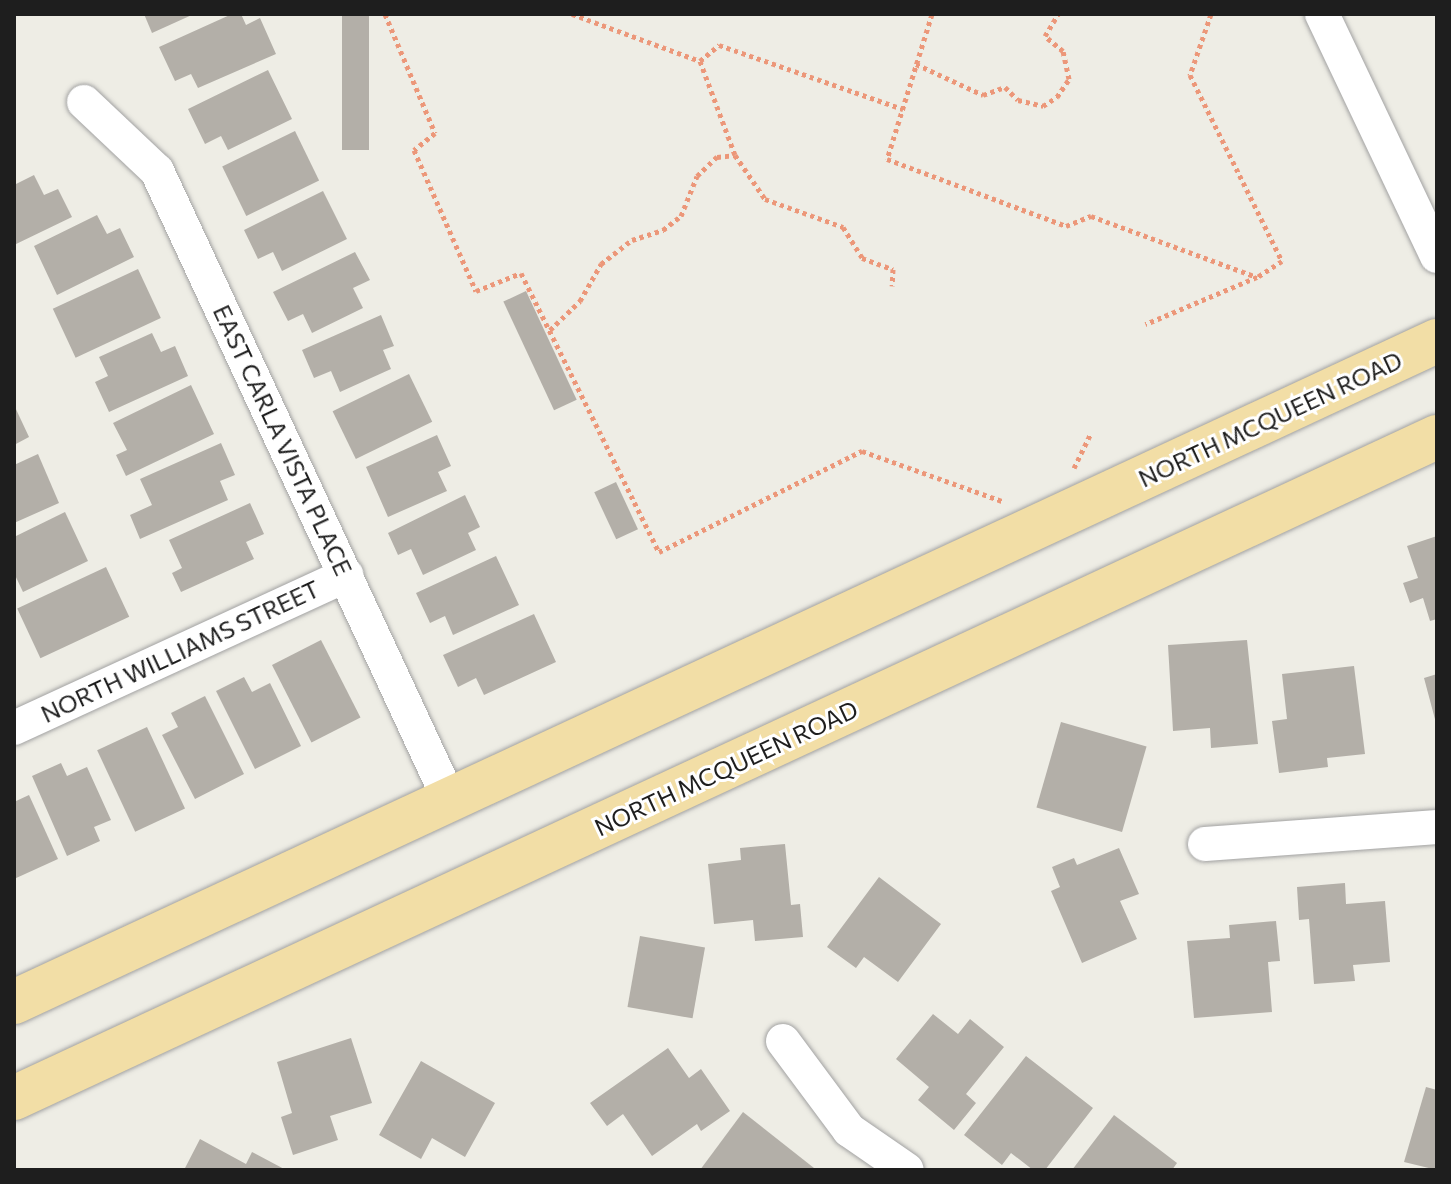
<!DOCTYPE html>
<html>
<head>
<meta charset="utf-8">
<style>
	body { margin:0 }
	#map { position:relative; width:1451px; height:1184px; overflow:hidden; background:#eeede5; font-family:Commissioner,sans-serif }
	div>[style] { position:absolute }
	.building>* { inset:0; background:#b3afa8; transform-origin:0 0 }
	.path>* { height:5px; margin-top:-2.5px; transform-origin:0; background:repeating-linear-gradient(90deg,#ec9779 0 4px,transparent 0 8px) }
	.roads { filter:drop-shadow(0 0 2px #a2a2a2) drop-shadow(0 0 2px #a2a2a2) }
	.minor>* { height:34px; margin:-17px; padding:0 17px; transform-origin:17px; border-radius:17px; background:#fff }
	.major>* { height:44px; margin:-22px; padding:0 22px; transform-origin:22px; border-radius:22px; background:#f2dea6 }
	span { translate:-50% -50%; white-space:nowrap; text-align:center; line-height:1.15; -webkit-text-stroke:6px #fff; paint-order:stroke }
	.street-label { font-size:24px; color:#1e1e1e }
	.frame { position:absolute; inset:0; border:16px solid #1e1e1e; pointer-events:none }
</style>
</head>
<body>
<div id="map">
	<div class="building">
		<i style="clip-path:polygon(144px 14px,194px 14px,152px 33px)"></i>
		<i style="clip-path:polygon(232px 14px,241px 14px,246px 25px,260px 18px,276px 54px,198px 88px,191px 74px,175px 81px,159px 47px)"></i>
		<i style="left:342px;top:14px;width:27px;height:136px"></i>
		<i style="clip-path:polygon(268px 70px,292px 119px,228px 150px,221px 136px,205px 144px,188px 109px)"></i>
		<i style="left:295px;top:131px;width:55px;height:81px;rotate:64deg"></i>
		<i style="clip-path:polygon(34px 175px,44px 195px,58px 189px,72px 217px,14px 245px,14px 185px)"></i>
		<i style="clip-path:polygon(323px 191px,347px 239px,282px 271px,273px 252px,258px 259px,244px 230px)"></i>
		<i style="clip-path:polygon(97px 215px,107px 234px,120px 228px,134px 257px,57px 295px,34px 246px)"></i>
		<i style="clip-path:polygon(355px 252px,370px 280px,353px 288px,363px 308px,312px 333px,303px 314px,288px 321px,273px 292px)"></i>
		<i style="left:138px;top:269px;width:54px;height:94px;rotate:65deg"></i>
		<i style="left:526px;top:291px;width:120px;height:25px;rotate:65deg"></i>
		<i style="clip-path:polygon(381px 315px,394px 346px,383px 350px,391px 369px,340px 392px,331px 371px,314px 378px,302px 350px)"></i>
		<i style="clip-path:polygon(152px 333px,161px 352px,175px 346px,188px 376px,109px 412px,95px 382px,108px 376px,99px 357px)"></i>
		<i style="left:409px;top:374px;width:53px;height:85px;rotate:64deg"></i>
		<i style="clip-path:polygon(191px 385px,214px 434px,126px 476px,116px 455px,127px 450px,113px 423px)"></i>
		<i style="clip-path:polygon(14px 405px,29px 437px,14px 445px)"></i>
		<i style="clip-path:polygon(437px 435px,451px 466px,438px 472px,447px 491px,388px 517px,366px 467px)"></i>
		<i style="clip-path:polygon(221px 443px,235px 475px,220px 481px,228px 500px,140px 539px,130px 515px,152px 505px,140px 479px)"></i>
		<i style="clip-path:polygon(38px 454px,59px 503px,14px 523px,14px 465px)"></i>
		<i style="left:616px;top:482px;width:52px;height:24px;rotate:65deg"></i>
		<i style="clip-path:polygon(465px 495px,480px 527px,468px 533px,476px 550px,423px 575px,411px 549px,398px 555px,388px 533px)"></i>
		<i style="clip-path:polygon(250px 503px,264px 534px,246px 542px,254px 559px,181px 592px,172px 573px,182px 568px,169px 540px)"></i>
		<i style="clip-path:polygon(65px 512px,88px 561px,23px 592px,14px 573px,14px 537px)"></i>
		<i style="clip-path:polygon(1437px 536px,1437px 619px,1430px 621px,1423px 598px,1410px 603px,1403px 583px,1418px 578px,1407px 546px)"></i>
		<i style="clip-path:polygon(496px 556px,519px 605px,453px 635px,445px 616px,430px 623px,416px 593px)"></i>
		<i style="left:106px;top:567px;width:55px;height:98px;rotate:65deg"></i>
		<i style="clip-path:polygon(534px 614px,556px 662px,484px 695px,476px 678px,458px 687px,443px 655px)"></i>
		<i style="left:321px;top:640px;width:87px;height:55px;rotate:63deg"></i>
		<i style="clip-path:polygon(1247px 640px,1258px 744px,1211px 748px,1210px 728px,1173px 731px,1168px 645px)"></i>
		<i style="clip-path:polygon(1354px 666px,1365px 754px,1327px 758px,1328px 767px,1279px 773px,1272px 721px,1287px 719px,1282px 674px)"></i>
		<i style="clip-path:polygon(1437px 674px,1437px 723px,1436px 723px,1424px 678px)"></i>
		<i style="clip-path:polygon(244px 677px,252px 692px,270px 683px,301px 746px,255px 769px,216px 691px)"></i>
		<i style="clip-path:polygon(205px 696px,244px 774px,195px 799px,162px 735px,178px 727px,171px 713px)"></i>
		<i style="left:1061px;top:722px;width:89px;height:89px;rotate:16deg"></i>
		<i style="left:147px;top:727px;width:90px;height:55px;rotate:65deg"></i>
		<i style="clip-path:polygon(61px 763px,67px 776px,87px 767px,111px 820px,94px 827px,100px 841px,67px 856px,32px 776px)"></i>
		<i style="clip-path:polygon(29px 795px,58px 859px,14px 879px,14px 802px)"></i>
		<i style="clip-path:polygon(785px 844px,791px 905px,800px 904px,803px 937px,755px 941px,753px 920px,714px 924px,708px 864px,741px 860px,740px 848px)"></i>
		<i style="clip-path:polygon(1119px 848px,1139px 894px,1120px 901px,1137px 939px,1082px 963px,1051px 891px,1060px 887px,1052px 867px,1074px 858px,1077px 865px)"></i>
		<i style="clip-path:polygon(879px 877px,941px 924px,898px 982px,864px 957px,856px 968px,827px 947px)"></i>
		<i style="clip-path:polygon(1345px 883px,1346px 904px,1385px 901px,1390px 962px,1353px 965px,1355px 981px,1314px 984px,1309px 919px,1299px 920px,1297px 887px)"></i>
		<i style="clip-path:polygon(1276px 921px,1280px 961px,1268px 962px,1272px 1012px,1194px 1018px,1187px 941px,1230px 938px,1229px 925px)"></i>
		<i style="left:640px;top:936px;width:66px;height:72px;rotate:10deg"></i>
		<i style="clip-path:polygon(933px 1014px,958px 1034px,970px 1019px,1004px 1047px,966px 1094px,976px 1103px,954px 1130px,918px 1100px,929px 1087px,896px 1059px)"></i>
		<i style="clip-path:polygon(351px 1038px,372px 1103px,330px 1116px,338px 1140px,293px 1155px,281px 1117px,292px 1113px,277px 1062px)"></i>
		<i style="clip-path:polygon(668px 1048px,689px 1078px,701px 1069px,730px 1111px,701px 1131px,697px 1124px,652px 1156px,623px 1114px,607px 1126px,590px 1103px)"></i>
		<i style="clip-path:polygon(1026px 1056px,1093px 1108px,1045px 1170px,1033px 1170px,1011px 1153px,1002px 1165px,964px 1135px)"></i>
		<i style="clip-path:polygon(421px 1061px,495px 1103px,465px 1157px,432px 1138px,421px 1159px,379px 1135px)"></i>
		<i style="clip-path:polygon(1426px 1087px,1437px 1090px,1437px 1170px,1404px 1162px)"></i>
		<i style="clip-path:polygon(743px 1112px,814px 1168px,812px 1170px,700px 1170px)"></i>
		<i style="clip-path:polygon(1114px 1115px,1177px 1163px,1172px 1170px,1072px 1170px)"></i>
		<i style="clip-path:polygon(200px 1139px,246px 1164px,252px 1152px,286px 1170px,184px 1170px)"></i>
	</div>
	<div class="path">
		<i style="left:385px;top:14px;width:129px;rotate:67.2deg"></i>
		<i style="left:435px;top:133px;width:27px;rotate:141deg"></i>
		<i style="left:414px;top:150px;width:154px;rotate:66.3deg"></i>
		<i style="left:476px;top:291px;width:48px;rotate:-21.8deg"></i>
		<i style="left:521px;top:273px;width:311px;rotate:63.7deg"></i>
		<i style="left:659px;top:552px;width:227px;rotate:-26.5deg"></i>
		<i style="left:862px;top:451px;width:149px;rotate:19.7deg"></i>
		<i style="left:572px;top:14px;width:136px;rotate:20.2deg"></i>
		<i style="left:700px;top:61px;width:25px;rotate:-40deg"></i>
		<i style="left:719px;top:45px;width:195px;rotate:19.2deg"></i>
		<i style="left:932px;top:14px;width:152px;rotate:107.2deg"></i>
		<i style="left:887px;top:159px;width:191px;rotate:20.5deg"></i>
		<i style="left:1066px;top:226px;width:27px;rotate:-22deg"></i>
		<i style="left:1091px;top:216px;width:177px;rotate:20.2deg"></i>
		<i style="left:1257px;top:277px;width:121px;rotate:157.1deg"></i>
		<i style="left:1211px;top:14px;width:65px;rotate:109deg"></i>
		<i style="left:1190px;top:75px;width:208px;rotate:63.7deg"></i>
		<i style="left:1282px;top:261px;width:30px;rotate:147deg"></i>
		<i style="left:700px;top:61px;width:100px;rotate:69.6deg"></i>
		<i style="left:916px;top:64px;width:74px;rotate:24.8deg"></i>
		<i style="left:983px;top:95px;width:23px;rotate:-20deg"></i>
		<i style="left:1005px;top:87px;width:18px;rotate:45deg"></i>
		<i style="left:1018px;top:100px;width:26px;rotate:13deg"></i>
		<i style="left:1043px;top:106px;width:17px;rotate:-33deg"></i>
		<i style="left:1057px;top:97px;width:22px;rotate:-56deg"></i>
		<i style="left:1069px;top:79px;width:29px;rotate:-102deg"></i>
		<i style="left:1063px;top:51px;width:23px;rotate:-140deg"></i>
		<i style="left:1045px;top:36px;width:26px;rotate:-59deg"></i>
		<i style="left:550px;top:330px;width:42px;rotate:-44deg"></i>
		<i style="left:580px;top:301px;width:43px;rotate:-60.4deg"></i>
		<i style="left:601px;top:264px;width:39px;rotate:-38deg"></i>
		<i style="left:632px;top:240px;width:33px;rotate:-18deg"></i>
		<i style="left:663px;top:230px;width:23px;rotate:-38deg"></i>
		<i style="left:681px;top:216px;width:43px;rotate:-68.2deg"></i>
		<i style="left:697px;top:176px;width:28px;rotate:-44deg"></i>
		<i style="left:717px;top:157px;width:18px;rotate:-6deg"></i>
		<i style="left:735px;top:155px;width:53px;rotate:55.7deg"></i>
		<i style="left:765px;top:199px;width:83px;rotate:19.7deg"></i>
		<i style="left:843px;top:227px;width:36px;rotate:58deg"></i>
		<i style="left:862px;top:258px;width:33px;rotate:20deg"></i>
		<i style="left:893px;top:269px;width:17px;rotate:93deg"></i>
		<i style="left:1074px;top:468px;width:39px;rotate:-64deg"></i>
	</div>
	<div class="roads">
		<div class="minor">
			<i style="left:1322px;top:14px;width:268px;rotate:64.6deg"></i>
			<i style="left:84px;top:102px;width:100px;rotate:43.4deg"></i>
			<i style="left:157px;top:171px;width:695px;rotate:65.06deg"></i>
			<i style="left:14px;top:728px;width:366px;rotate:-24.7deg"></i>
			<i style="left:1205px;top:844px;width:233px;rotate:-4.2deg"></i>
			<i style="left:783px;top:1041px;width:111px;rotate:53.4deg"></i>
			<i style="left:849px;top:1130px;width:70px;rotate:34.6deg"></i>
		</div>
		<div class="major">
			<i style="left:14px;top:1002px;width:1569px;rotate:-24.92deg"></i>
			<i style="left:14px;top:1098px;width:1569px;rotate:-24.92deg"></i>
		</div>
	</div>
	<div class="street-label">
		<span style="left:1270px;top:419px;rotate:-25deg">NORTH MCQUEEN ROAD</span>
		<span style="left:283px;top:440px;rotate:65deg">EAST CARLA VISTA PLACE</span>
		<span style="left:180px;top:651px;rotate:-25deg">NORTH WILLIAMS STREET</span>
		<span style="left:726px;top:768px;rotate:-25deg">NORTH MCQUEEN ROAD</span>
	</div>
	<div class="frame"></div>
</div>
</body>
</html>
